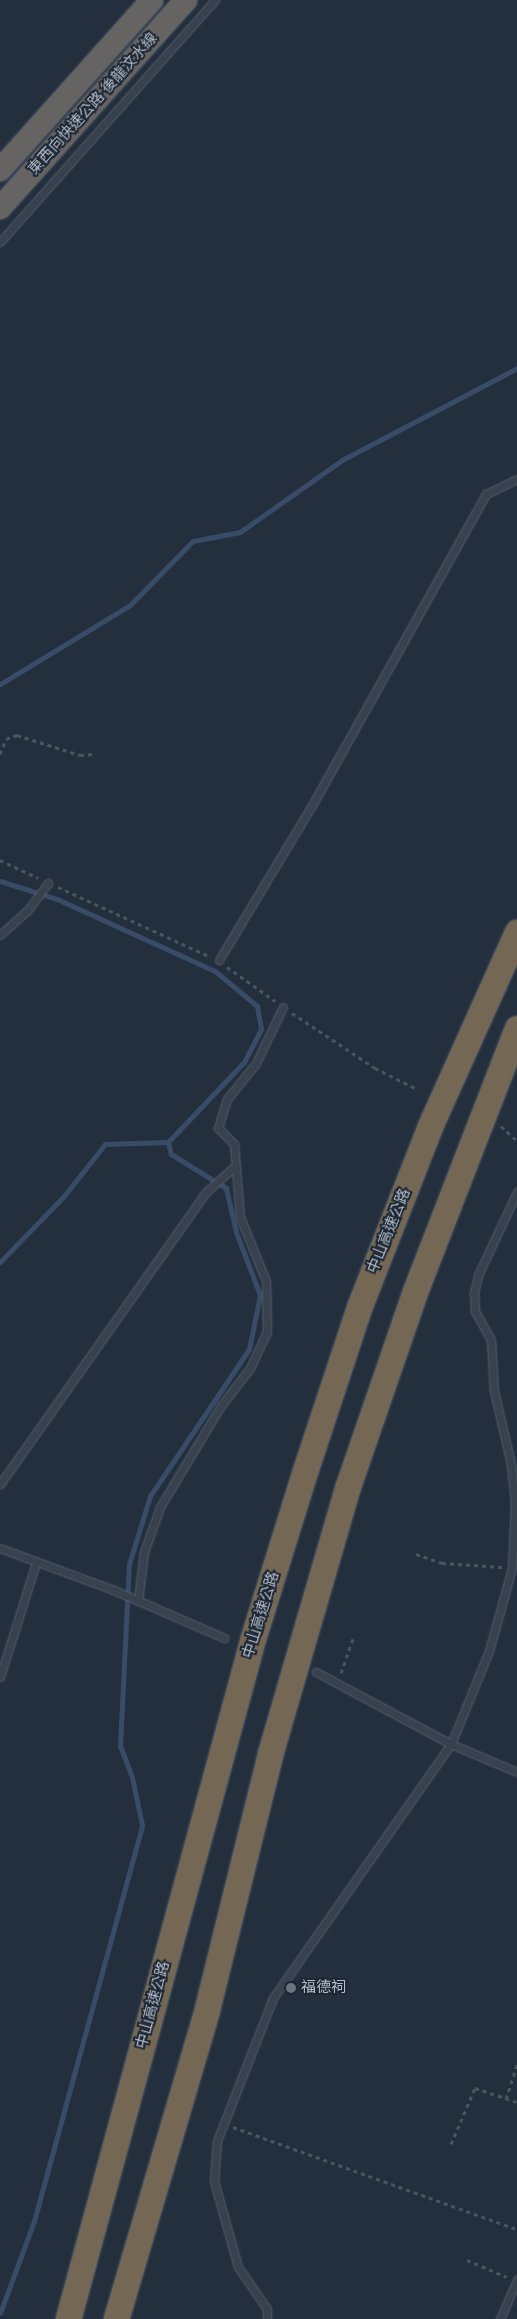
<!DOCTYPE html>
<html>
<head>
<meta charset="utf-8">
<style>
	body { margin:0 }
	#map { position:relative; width:517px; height:2319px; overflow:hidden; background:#242f3e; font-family:Rubik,"Noto Sans TC",sans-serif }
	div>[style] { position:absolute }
	.stream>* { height:5px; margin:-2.5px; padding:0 2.5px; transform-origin:2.5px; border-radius:2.5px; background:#394c67 }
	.path>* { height:3px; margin-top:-1.5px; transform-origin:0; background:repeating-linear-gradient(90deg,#44595c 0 4px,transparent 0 8px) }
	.roads { filter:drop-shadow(0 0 1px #565f6c) drop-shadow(0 0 1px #565f6c) }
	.service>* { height:7px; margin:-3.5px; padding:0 3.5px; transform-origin:3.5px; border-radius:3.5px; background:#38414e }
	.trunk>* { height:22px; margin:-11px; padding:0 11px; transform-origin:11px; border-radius:11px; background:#656462 }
	.motorway>* { height:25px; margin:-12.5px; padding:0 12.5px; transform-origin:12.5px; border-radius:12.5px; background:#746855 }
	.dots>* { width:14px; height:14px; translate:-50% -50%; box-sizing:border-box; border:2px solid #1d2633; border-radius:50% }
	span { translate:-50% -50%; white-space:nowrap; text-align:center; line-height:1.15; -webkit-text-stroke:4px #1d2633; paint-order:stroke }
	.street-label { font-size:15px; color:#b4bcc9 }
	.poi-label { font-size:15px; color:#b4bcc9 }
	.left { translate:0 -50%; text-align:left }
</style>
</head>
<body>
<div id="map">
	<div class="stream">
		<i style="left:0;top:684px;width:152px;rotate:-31.3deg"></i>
		<i style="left:130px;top:605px;width:90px;rotate:-45.5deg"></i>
		<i style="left:193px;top:541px;width:48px;rotate:-10.8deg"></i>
		<i style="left:240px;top:532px;width:125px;rotate:-35.2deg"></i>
		<i style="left:342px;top:460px;width:198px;rotate:-27.7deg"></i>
		<i style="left:0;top:881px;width:60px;rotate:17.5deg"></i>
		<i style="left:57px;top:899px;width:174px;rotate:24.5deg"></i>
		<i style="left:215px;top:971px;width:55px;rotate:39.8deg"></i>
		<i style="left:257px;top:1006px;width:23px;rotate:80deg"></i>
		<i style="left:261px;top:1029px;width:37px;rotate:117deg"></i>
		<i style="left:244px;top:1062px;width:110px;rotate:133.5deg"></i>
		<i style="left:168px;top:1142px;width:63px;rotate:178.2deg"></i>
		<i style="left:105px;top:1144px;width:66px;rotate:128.3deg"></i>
		<i style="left:64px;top:1196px;width:92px;rotate:134.1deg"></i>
		<i style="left:0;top:2313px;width:98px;rotate:-69.7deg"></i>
		<i style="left:34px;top:2221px;width:410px;rotate:-74.7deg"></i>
		<i style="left:142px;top:1825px;width:49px;rotate:-101.8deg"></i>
		<i style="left:132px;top:1777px;width:33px;rotate:-111deg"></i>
		<i style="left:120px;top:1746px;width:182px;rotate:-87.2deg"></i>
		<i style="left:129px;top:1564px;width:71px;rotate:-72.8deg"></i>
		<i style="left:150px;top:1496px;width:177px;rotate:-56deg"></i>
		<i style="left:249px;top:1349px;width:55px;rotate:-78.5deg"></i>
		<i style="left:260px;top:1295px;width:67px;rotate:-110.9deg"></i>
		<i style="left:236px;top:1232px;width:45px;rotate:-102.8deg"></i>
		<i style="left:226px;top:1188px;width:65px;rotate:-148.3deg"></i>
		<i style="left:171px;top:1154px;width:12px;rotate:-104deg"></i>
	</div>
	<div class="path">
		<i style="left:0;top:754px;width:16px;rotate:-68deg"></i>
		<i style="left:6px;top:739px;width:12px;rotate:-20deg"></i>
		<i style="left:17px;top:735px;width:66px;rotate:17.6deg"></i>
		<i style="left:80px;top:755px;width:14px;rotate:-4deg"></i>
		<i style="left:0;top:860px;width:42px;rotate:25.3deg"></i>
		<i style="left:58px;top:887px;width:166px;rotate:24.6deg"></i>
		<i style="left:227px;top:967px;width:59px;rotate:35.3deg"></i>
		<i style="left:292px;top:1013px;width:100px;rotate:33.5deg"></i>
		<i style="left:375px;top:1068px;width:45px;rotate:26.6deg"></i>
		<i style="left:501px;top:1126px;width:22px;rotate:43deg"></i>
		<i style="left:416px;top:1554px;width:28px;rotate:19deg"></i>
		<i style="left:442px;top:1563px;width:60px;rotate:3.8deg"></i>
		<i style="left:341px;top:1673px;width:37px;rotate:-71deg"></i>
		<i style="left:506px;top:2099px;width:36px;rotate:-72deg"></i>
		<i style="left:233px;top:2127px;width:302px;rotate:19.8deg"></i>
		<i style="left:451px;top:2144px;width:61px;rotate:-66.8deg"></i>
		<i style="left:475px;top:2088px;width:44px;rotate:18.4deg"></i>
		<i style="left:467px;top:2260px;width:43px;rotate:23deg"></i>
	</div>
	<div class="roads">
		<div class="service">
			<i style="left:0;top:242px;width:324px;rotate:-48.4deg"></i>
			<i style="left:0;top:935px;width:36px;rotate:-42deg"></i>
			<i style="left:27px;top:911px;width:35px;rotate:-53deg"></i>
			<i style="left:219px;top:960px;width:187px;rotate:-59deg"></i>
			<i style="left:315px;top:800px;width:351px;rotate:-60.8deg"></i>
			<i style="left:486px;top:494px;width:34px;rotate:-26deg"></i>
			<i style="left:0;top:1484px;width:356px;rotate:-54.8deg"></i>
			<i style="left:205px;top:1193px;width:40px;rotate:-42deg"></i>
			<i style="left:0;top:1548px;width:124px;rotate:20.3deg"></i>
			<i style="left:116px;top:1591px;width:118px;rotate:23.5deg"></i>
			<i style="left:138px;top:1601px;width:49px;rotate:-83deg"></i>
			<i style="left:144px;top:1552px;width:48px;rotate:-70.4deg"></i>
			<i style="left:160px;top:1507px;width:117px;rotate:-59deg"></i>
			<i style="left:220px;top:1407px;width:49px;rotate:-52.4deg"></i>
			<i style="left:250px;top:1368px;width:40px;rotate:-65deg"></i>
			<i style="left:267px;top:1332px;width:51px;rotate:-91.1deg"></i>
			<i style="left:266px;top:1281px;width:69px;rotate:-112.1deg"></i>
			<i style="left:240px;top:1217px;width:73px;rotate:-94.7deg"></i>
			<i style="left:234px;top:1144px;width:23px;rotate:-135deg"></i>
			<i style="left:218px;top:1128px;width:30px;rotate:-73deg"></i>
			<i style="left:227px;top:1099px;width:46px;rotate:-51.1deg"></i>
			<i style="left:256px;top:1063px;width:62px;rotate:-64.3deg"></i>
			<i style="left:316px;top:1672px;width:153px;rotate:28.1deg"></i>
			<i style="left:451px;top:1744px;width:72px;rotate:23deg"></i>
			<i style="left:0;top:1677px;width:120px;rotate:-72.5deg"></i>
			<i style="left:267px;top:2319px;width:10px;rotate:-90deg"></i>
			<i style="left:267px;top:2309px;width:51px;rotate:-124.6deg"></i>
			<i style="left:238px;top:2267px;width:89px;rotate:-105.6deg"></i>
			<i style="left:214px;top:2181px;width:40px;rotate:-85.7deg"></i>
			<i style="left:217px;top:2141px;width:154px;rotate:-68.6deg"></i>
			<i style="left:273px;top:1998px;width:310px;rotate:-55deg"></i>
			<i style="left:451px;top:1744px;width:100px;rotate:-67.8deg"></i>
			<i style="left:489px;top:1651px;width:86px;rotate:-74.5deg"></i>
			<i style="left:512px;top:1568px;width:65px;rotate:-87.4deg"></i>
			<i style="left:515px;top:1503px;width:39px;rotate:-96deg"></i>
			<i style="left:511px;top:1464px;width:75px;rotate:-103.1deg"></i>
			<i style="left:494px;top:1391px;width:51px;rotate:-93.4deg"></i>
			<i style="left:491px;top:1340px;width:33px;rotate:-119deg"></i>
			<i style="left:475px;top:1311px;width:18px;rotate:-93deg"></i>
			<i style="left:474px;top:1293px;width:18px;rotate:-77deg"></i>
			<i style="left:478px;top:1275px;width:92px;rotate:-64.8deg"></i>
			<i style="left:500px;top:2319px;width:43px;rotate:-66.4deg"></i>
		</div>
		<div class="trunk">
			<i style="left:0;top:170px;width:228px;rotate:-48.2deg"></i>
			<i style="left:0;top:208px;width:279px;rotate:-48.2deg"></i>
		</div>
		<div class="motorway">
			<i style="left:68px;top:2319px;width:706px;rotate:-74.8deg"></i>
			<i style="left:253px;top:1638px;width:175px;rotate:-72.7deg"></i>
			<i style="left:305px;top:1471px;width:175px;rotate:-71.7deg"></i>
			<i style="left:360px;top:1305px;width:192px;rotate:-68.6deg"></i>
			<i style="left:430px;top:1126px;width:213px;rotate:-65.8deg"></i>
			<i style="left:116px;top:2319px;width:323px;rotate:-73.6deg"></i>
			<i style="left:207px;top:2009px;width:263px;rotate:-76.1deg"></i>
			<i style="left:270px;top:1754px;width:279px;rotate:-73.8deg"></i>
			<i style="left:348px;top:1486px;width:203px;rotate:-71deg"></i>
			<i style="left:414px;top:1294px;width:285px;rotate:-68.8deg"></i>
		</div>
	</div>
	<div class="dots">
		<i style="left:291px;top:1988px;background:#6b7280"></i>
	</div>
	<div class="street-label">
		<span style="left:93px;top:104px;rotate:-48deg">東西向快速公路 後龍汶水線</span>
		<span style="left:389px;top:1231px;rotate:-68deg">中山高速公路</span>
		<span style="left:261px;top:1615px;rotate:-73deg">中山高速公路</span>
		<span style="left:153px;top:2005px;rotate:-75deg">中山高速公路</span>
	</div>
	<div class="poi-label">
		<span class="left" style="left:301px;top:1988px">福德祠</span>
	</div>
</div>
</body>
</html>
